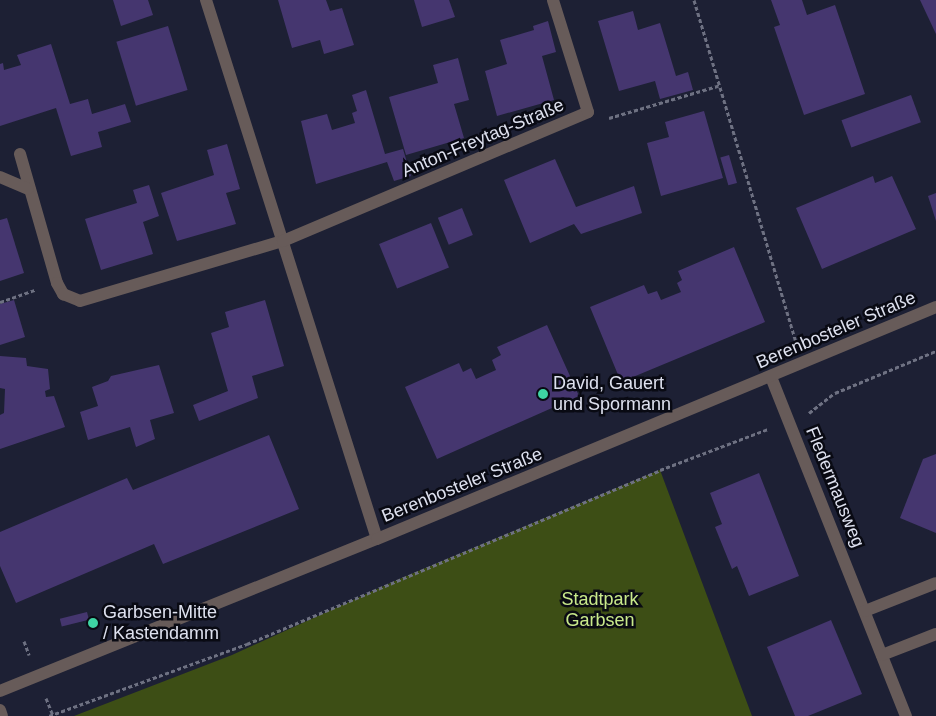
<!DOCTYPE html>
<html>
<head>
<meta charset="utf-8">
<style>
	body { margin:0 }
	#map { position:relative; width:936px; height:716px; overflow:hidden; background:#1d2034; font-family:Arial,sans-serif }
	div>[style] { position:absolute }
	.green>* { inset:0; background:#3d4e15 }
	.building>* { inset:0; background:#45366f; transform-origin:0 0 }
	.path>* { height:3px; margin-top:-1.5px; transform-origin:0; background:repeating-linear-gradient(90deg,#6e7182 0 4px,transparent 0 6.5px) }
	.minor>* { height:12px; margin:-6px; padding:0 6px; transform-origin:6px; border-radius:6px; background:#675b59 }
	.dots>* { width:14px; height:14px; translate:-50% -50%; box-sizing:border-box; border:2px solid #090a13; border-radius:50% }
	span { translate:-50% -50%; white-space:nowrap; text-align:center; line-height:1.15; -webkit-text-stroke:5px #090a13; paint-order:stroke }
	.street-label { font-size:18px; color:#dee1ef }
	.poi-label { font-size:18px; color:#dee1ef }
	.left { translate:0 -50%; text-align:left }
	.park-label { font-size:18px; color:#c9ea8b }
</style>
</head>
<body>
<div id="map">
	<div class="green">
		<i style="clip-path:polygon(660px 470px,752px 716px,74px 716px,232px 655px,397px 580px)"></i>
	</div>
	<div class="building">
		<i style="clip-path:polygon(113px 0,148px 0,153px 15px,121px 26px)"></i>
		<i style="clip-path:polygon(278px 0,326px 0,330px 11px,342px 8px,354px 45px,324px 54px,320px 40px,292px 48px)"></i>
		<i style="clip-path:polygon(414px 0,449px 0,455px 17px,422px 27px)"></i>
		<i style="clip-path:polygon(771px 0,802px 0,807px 15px,835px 5px,865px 94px,804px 115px,774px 27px,780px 25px)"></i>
		<i style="clip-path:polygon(920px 0,936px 0,936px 34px)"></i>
		<i style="clip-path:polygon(633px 11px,638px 30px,660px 23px,676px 76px,688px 72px,693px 90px,660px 99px,655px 81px,619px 91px,598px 21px)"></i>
		<i style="clip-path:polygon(548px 21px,556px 52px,542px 56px,554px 100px,497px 116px,485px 71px,507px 64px,500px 40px,534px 30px,533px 26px)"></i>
		<i style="left:168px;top:26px;width:67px;height:54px;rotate:73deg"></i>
		<i style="clip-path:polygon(51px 44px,70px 104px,88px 99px,92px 114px,125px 104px,131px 122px,98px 132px,102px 147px,71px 156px,56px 108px,0 126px,0 64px,3px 63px,4px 70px,21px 65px,17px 55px)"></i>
		<i style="clip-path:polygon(458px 58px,469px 100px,454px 104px,464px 138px,406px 155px,389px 97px,438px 83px,433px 65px)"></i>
		<i style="clip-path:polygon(366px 90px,385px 154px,403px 149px,411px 176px,394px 181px,387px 162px,316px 184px,301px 121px,327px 114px,332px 130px,355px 123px,352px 113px,357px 111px,352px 95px)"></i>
		<i style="left:911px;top:95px;width:29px;height:74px;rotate:70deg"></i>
		<i style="clip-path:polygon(704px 111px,723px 178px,661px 196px,647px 143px,669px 137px,665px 122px)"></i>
		<i style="clip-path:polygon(227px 144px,240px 189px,226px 193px,236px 224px,177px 241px,161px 193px,214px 175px,207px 150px)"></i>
		<i style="left:729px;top:155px;width:29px;height:9px;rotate:74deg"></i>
		<i style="clip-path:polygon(555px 159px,576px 207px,634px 186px,642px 213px,581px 234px,574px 224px,530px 243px,504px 180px)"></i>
		<i style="clip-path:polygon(873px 176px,875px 183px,892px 176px,916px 229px,822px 269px,796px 208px)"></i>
		<i style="clip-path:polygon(149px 185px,159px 216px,143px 222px,153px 254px,101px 270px,85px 219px,137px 203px,133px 190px)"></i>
		<i style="clip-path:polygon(936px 193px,936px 221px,928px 196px)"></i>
		<i style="left:462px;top:208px;width:29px;height:26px;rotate:68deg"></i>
		<i style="clip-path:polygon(7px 218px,24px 273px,0 281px,0 220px)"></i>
		<i style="left:431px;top:223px;width:48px;height:56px;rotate:68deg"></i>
		<i style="clip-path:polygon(734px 247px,765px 322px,621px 382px,590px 307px,644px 285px,648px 294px,657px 291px,661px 300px,681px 292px,677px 283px,682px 280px,678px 271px)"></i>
		<i style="clip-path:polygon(14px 300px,25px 337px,0 345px,0 304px)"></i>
		<i style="clip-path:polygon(265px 300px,284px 366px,252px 376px,258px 398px,199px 421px,193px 405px,228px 391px,211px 333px,229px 327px,225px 312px)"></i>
		<i style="clip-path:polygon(547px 325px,579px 396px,437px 459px,405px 387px,459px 363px,463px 372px,471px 368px,476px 379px,496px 370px,492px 360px,501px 355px,497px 347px)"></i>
		<i style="clip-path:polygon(0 356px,26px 358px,27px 366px,48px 369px,50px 389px,45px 391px,46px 397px,54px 396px,65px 427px,0 449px,0 415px,4px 413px,5px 389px,0 388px)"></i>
		<i style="clip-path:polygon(159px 365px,174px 413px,150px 420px,155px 439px,136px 447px,130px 427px,88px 440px,80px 412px,98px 406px,92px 387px,108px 381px,111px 376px)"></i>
		<i style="clip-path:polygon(269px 435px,299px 509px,163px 564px,154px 544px,16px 603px,0 566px,0 532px,127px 478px,133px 490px)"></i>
		<i style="clip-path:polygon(936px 454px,936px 533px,900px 518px,923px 459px)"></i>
		<i style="clip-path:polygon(759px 473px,799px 576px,749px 596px,737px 566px,732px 569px,715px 527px,722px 524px,710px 493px)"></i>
		<i style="left:87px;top:612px;width:8px;height:28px;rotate:76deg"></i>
		<i style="clip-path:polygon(831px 620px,862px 694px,808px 716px,795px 716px,767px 647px)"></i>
	</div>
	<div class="path">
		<i style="left:694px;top:0;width:357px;rotate:73.4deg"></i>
		<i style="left:609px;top:118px;width:114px;rotate:-16.4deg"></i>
		<i style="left:0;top:302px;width:37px;rotate:-19deg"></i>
		<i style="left:809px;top:413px;width:33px;rotate:-38deg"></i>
		<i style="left:835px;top:393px;width:109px;rotate:-22.6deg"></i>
		<i style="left:24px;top:641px;width:15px;rotate:70deg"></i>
		<i style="left:46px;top:698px;width:18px;rotate:68deg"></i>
		<i style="left:49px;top:716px;width:211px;rotate:-20deg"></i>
		<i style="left:247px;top:644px;width:448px;rotate:-22.8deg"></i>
		<i style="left:660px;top:470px;width:116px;rotate:-20.8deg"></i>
	</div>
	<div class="minor">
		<i style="left:206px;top:0;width:565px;rotate:72.4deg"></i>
		<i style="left:20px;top:154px;width:134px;rotate:74deg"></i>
		<i style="left:57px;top:283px;width:13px;rotate:61deg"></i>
		<i style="left:63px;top:294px;width:18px;rotate:22deg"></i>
		<i style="left:80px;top:301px;width:212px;rotate:-16.5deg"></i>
		<i style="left:283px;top:241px;width:331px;rotate:-22.9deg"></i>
		<i style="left:588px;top:112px;width:117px;rotate:-107.4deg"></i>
		<i style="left:0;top:177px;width:30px;rotate:23deg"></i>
		<i style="left:771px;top:377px;width:365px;rotate:68.3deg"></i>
		<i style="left:865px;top:611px;width:76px;rotate:-21.5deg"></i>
		<i style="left:882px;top:655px;width:58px;rotate:-21.3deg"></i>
		<i style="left:0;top:691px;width:406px;rotate:-22deg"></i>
		<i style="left:377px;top:539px;width:605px;rotate:-22.54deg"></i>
		<i style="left:0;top:710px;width:6px;rotate:72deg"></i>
	</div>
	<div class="dots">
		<i style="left:543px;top:394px;background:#3ed4a3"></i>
		<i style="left:93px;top:623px;background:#3ed4a3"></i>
	</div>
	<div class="street-label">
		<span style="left:483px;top:138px;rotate:-23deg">Anton-Freytag-Straße</span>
		<span style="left:836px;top:330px;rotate:-23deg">Berenbosteler Straße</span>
		<span style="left:462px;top:485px;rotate:-22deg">Berenbosteler Straße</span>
		<span style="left:835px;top:487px;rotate:68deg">Fledermausweg</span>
	</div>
	<div class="poi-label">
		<span class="left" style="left:553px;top:394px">David, Gauert<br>und Spormann</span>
		<span class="left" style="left:103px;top:623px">Garbsen-Mitte<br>/ Kastendamm</span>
	</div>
	<div class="park-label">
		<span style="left:600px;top:610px">Stadtpark<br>Garbsen</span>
	</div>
</div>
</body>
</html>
